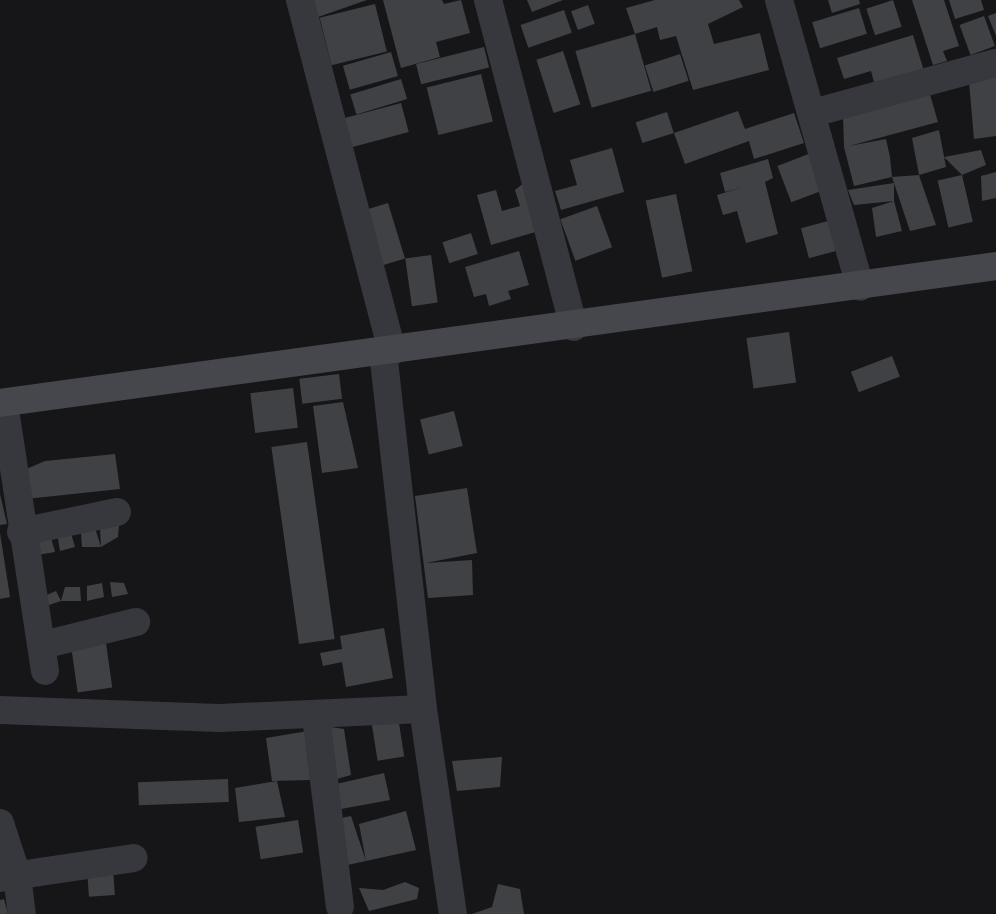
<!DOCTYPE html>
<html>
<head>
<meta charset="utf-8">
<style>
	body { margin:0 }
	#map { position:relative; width:996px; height:914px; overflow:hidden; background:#161618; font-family:Signika,sans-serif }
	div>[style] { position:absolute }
	.building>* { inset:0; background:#404145; transform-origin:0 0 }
	.street>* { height:28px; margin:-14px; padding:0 14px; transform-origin:14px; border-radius:14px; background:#37383d }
	.secondary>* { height:28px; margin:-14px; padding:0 14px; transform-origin:14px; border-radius:14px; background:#45474d }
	span { translate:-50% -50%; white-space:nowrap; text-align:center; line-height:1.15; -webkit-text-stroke:5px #111113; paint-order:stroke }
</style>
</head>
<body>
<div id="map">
	<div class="building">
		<i style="clip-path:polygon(312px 0,367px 0,318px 17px)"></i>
		<i style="clip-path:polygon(383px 0,442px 0,444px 4px,461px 0,470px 33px,436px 42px,440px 57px,401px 68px)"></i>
		<i style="clip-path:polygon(527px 0,563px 0,532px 12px)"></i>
		<i style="clip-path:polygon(655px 0,739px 0,743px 7px,708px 24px,714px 44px,760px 33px,769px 70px,693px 90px,676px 36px,660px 40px,657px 27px,635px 34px,626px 8px)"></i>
		<i style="clip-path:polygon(828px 0,859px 0,860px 4px,832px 13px)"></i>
		<i style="left:893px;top:0;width:28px;height:28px;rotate:72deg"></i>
		<i style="clip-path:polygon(912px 0,944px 0,959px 46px,943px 51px,947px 61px,933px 65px)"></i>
		<i style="clip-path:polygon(949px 0,981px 0,984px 10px,955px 19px)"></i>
		<i style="left:375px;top:4px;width:49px;height:57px;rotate:76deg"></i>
		<i style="left:588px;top:5px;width:20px;height:18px;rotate:70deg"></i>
		<i style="left:859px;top:8px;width:27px;height:49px;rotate:73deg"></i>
		<i style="left:564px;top:10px;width:24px;height:46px;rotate:71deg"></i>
		<i style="clip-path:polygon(996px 13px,996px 36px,988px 16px)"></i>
		<i style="left:984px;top:16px;width:32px;height:26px;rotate:70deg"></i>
		<i style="left:635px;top:34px;width:59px;height:62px;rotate:74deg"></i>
		<i style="clip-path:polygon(913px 35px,924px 71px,875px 86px,871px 71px,844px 79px,837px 58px)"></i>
		<i style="left:484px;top:47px;width:21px;height:70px;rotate:76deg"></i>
		<i style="left:563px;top:51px;width:56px;height:28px;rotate:72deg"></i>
		<i style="left:391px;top:52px;width:25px;height:50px;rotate:74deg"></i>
		<i style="left:680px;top:54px;width:28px;height:37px;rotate:72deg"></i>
		<i style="left:481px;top:74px;width:49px;height:56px;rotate:76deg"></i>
		<i style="clip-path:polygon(996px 76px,996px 136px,974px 139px,969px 82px)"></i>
		<i style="left:401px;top:79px;width:21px;height:53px;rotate:73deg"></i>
		<i style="clip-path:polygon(929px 91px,938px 122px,849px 146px,886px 139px,890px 157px,892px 177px,854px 186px,844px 147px,843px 116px)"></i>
		<i style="left:401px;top:103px;width:30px;height:59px;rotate:75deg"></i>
		<i style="clip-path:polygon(738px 111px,745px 129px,794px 113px,804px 143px,754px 159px,749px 141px,685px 164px,674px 133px)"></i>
		<i style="left:667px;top:112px;width:22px;height:33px;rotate:72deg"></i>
		<i style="clip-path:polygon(939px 130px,946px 167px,919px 175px,912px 138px)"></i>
		<i style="clip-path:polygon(612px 148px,624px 192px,561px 210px,555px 191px,577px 185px,570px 160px)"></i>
		<i style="clip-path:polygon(981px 150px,986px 165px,962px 175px,944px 157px)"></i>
		<i style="left:811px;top:153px;width:39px;height:36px;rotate:69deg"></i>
		<i style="clip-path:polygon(768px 159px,773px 178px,765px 182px,778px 234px,746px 243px,737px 211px,723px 215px,717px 195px,743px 187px,725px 192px,720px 173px)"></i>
		<i style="clip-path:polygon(996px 172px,996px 198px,982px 201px,981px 176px)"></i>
		<i style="clip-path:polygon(919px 175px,936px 225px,910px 231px,892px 177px)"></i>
		<i style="left:962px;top:175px;width:48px;height:25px;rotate:77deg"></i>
		<i style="clip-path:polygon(525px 182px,539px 231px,491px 245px,477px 195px,496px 190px,502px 211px,520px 206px,515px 190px)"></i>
		<i style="clip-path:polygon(894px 183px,894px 201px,854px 205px,848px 190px)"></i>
		<i style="left:676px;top:194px;width:79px;height:31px;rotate:78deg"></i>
		<i style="clip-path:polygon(894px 201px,902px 231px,876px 237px,872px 208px)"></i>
		<i style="left:388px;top:203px;width:58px;height:29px;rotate:73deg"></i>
		<i style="left:597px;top:206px;width:44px;height:39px;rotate:70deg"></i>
		<i style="left:828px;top:221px;width:31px;height:28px;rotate:75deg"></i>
		<i style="left:471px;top:233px;width:22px;height:30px;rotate:72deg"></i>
		<i style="clip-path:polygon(519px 251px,529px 285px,508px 291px,511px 299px,489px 306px,486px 294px,474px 297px,465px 267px)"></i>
		<i style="left:431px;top:255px;width:48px;height:26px;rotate:82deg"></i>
		<i style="left:789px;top:332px;width:51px;height:43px;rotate:82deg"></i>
		<i style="left:892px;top:356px;width:22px;height:44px;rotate:69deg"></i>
		<i style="left:339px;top:374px;width:25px;height:40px;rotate:83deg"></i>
		<i style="left:293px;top:388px;width:40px;height:43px;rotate:83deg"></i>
		<i style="clip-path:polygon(343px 402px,358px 468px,322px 473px,313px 406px)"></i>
		<i style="left:454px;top:411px;width:36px;height:35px;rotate:76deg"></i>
		<i style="left:307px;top:442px;width:199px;height:36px;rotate:82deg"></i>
		<i style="clip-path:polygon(115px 454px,120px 489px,26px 499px,24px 470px,45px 461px)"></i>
		<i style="clip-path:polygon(467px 488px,477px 553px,426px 563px,472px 560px,473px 595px,428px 598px,415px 496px)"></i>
		<i style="clip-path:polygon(0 494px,7px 524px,0 525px)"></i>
		<i style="clip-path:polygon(119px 525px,118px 537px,101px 547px,100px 528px)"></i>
		<i style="clip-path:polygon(95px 528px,101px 547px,82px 547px,81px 533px)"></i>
		<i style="clip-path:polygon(70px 530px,75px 547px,60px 551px,57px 532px)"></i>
		<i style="clip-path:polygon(0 533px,10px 597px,0 599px)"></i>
		<i style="clip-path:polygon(50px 534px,55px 552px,37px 555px,36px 539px)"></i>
		<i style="clip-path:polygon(110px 582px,124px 583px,128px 594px,112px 597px)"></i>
		<i style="clip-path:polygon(102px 583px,104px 597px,87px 601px,87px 586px)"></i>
		<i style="clip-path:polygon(65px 587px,80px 587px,81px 601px,61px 601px)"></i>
		<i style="clip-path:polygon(56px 591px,61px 601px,43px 607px,44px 596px)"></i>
		<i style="clip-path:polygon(384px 628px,393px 678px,346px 687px,342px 662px,323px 666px,320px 653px,342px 649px,340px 636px)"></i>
		<i style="left:106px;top:643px;width:45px;height:35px;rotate:82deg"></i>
		<i style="left:398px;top:717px;width:40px;height:27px;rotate:81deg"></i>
		<i style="clip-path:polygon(324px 726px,344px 729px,351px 775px,330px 781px)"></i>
		<i style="clip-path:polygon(308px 731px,311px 780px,272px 781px,266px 738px)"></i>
		<i style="clip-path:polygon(502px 757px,500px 787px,457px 791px,452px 761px)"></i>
		<i style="clip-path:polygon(384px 773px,390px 800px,341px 809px,332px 785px)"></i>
		<i style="left:228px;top:779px;width:23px;height:90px;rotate:88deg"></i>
		<i style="clip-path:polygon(277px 781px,285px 817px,239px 822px,235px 788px)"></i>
		<i style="clip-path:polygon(406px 811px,416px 850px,366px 861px,338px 867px,331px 820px,351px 816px,366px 861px,359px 824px)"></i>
		<i style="left:298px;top:820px;width:33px;height:43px;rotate:81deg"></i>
		<i style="left:113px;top:868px;width:27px;height:26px;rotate:86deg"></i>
		<i style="clip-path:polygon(405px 882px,419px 888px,417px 899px,369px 911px,359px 888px,383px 890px)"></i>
		<i style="clip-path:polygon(498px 884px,520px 889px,524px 914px,472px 914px,492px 907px)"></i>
		<i style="clip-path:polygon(4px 899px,8px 914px,0 914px,0 900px)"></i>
	</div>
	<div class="street">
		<i style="left:300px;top:0;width:363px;rotate:75.3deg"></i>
		<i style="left:488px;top:0;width:338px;rotate:75.3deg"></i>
		<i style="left:779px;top:0;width:298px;rotate:74.2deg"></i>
		<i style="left:813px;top:113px;width:190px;rotate:-15.3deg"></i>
		<i style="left:383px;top:352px;width:359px;rotate:83.6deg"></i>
		<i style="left:423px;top:709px;width:207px;rotate:81.7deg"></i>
		<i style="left:4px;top:403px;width:271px;rotate:81.3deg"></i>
		<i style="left:21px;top:532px;width:98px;rotate:-11.8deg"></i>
		<i style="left:43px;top:645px;width:96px;rotate:-13.9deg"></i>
		<i style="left:0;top:710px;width:219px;rotate:2.1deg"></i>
		<i style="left:219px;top:718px;width:204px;rotate:-2.5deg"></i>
		<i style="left:316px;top:717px;width:191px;rotate:82.8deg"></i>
		<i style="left:0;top:823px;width:55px;rotate:71.9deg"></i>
		<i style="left:17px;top:875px;width:39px;rotate:83deg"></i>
		<i style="left:0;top:878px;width:135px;rotate:-8.5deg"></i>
	</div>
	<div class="secondary">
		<i style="left:0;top:403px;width:1005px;rotate:-7.83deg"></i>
	</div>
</div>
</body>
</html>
